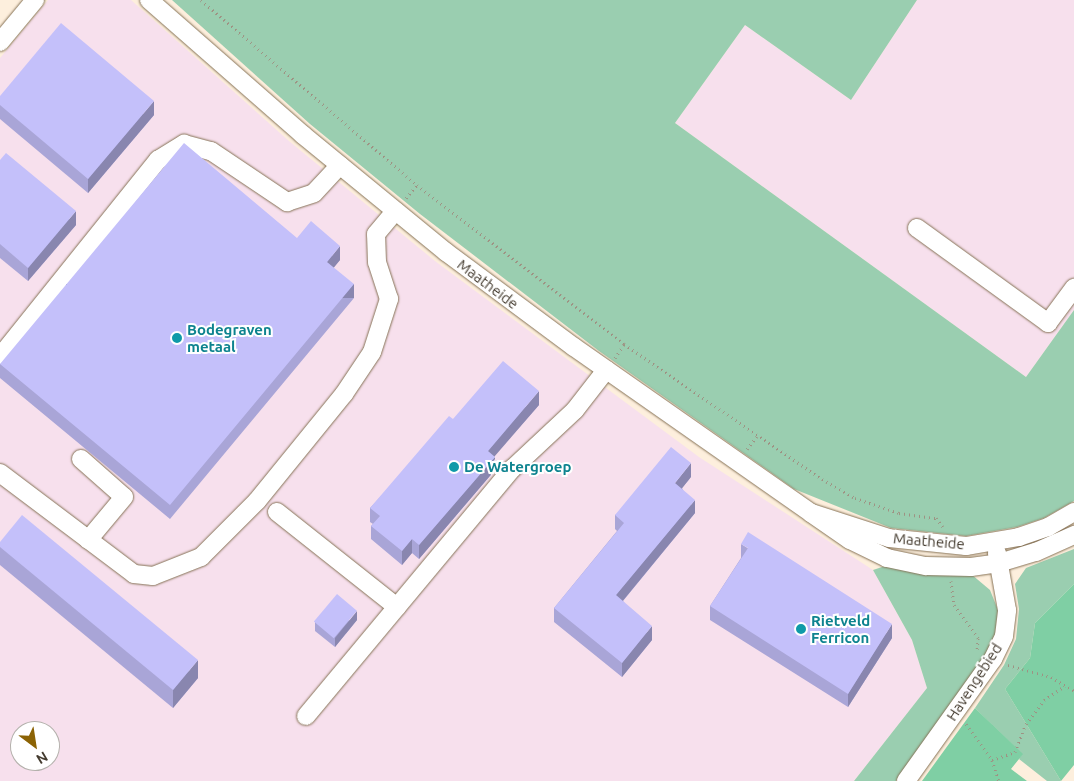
<!DOCTYPE html>
<html>
<head>
<meta charset="utf-8">
<style>
	body { margin:0 }
	#map { position:relative; width:1074px; height:781px; overflow:hidden; background:#fdefdd; font-family:Ubuntu,sans-serif }
	div>[style] { position:absolute }
	.industrial>* { inset:0; background:#f7e0ed }
	.green>* { inset:0; background:#9aceb0 }
	.forest>* { inset:0; background:#7fcfa4 }
	.path>* { height:3px; margin-top:-1.5px; transform-origin:0; background:repeating-linear-gradient(90deg,#9e9283 0 1px,transparent 0 5px) }
	.roads { filter:drop-shadow(0 0 1px #867256) drop-shadow(0 0 1px #867256) }
	.minor>* { height:18px; margin:-9px; padding:0 9px; transform-origin:9px; border-radius:9px; background:#fff }
	.wall>* { inset:0; background:#a9a5d7 }
	.shaded-wall>* { inset:0; background:#8986af; transform-origin:0 0 }
	.building>* { inset:0; background:#c4c0fa; transform-origin:0 0 }
	.dots>* { width:14px; height:14px; translate:-50% -50%; box-sizing:border-box; border:2px solid #fff; border-radius:50% }
	span { translate:-50% -50%; white-space:nowrap; text-align:center; line-height:1.15; -webkit-text-stroke:4px #fff; paint-order:stroke }
	.street-label { font-size:15px; color:#443b2f }
	.culture-label { font-size:15px; color:#0d838f; font-weight:700 }
	.left { translate:0 -50%; text-align:left }
	.north { position:absolute; left:10px; top:721px; width:50px; height:50px; box-sizing:border-box; background:#fff; border:1px solid #b4b1ac; border-radius:50%; rotate:149deg; font-size:14px; font-weight:700; line-height:20px; text-align:center; color:#443b2f }
	.north::after { content:''; display:block; margin:auto; width:18px; height:22px; background:#8c6305; clip-path:polygon(50% 0,100% 100%,50% 72%,0 100%) }
</style>
</head>
<body>
<div id="map">
	<div class="industrial">
		<i style="clip-path:polygon(evenodd,48px 0,131px 0,289px 141px,435px 261px,699px 457px,873px 570px,912px 640px,927px 688px,854px 781px,0 781px,0 58px,48px 0,20px 731px,50px 731px,50px 761px,20px 761px,20px 731px)"></i>
		<i style="clip-path:polygon(917px 0,1074px 0,1074px 310px,1026px 377px,675px 123px,745px 25px,851px 100px)"></i>
	</div>
	<div class="green">
		<i style="clip-path:polygon(172px 0,917px 0,851px 100px,745px 25px,675px 123px,1026px 377px,1074px 310px,1074px 501px,1044px 518px,1017px 527px,966px 536px,891px 528px,794px 489px,599px 351px,420px 214px,310px 124px)"></i>
		<i style="clip-path:polygon(1074px 549px,1074px 584px,1035px 623px,1030px 658px,1005px 689px,1061px 781px,1047px 781px,1019px 759px,1022px 754px,975px 708px,1004px 665px,1016px 639px,1019px 609px,1015px 584px,1026px 568px)"></i>
		<i style="clip-path:polygon(885px 566px,971px 574px,990px 590px,998px 610px,995px 634px,986px 655px,896px 781px,854px 781px,927px 688px,912px 640px,873px 570px)"></i>
	</div>
	<div class="forest">
		<i style="clip-path:polygon(1074px 584px,1074px 765px,1061px 781px,1005px 689px,1030px 658px,1035px 623px)"></i>
		<i style="clip-path:polygon(975px 708px,1023px 754px,1011px 769px,1027px 781px,922px 781px)"></i>
	</div>
	<div class="path">
		<i style="left:201px;top:0;width:284px;rotate:40.6deg"></i>
		<i style="left:417px;top:185px;width:261px;rotate:37.5deg"></i>
		<i style="left:624px;top:344px;width:240px;rotate:34.3deg"></i>
		<i style="left:822px;top:479px;width:38px;rotate:30deg"></i>
		<i style="left:855px;top:498px;width:46px;rotate:18.8deg"></i>
		<i style="left:899px;top:513px;width:37px;rotate:8deg"></i>
		<i style="left:936px;top:518px;width:11px;rotate:52deg"></i>
		<i style="left:406px;top:198px;width:17px;rotate:-50deg"></i>
		<i style="left:615px;top:358px;width:17px;rotate:-57deg"></i>
		<i style="left:747px;top:449px;width:16px;rotate:-52deg"></i>
		<i style="left:951px;top:581px;width:24px;rotate:83deg"></i>
		<i style="left:954px;top:605px;width:41px;rotate:54deg"></i>
		<i style="left:978px;top:638px;width:13px;rotate:94deg"></i>
		<i style="left:1008px;top:665px;width:45px;rotate:15.6deg"></i>
		<i style="left:1051px;top:677px;width:27px;rotate:31deg"></i>
		<i style="left:966px;top:724px;width:44px;rotate:54.2deg"></i>
		<i style="left:992px;top:760px;width:22px;rotate:72deg"></i>
		<i style="left:992px;top:760px;width:24px;rotate:-19deg"></i>
		<i style="left:1015px;top:752px;width:30px;rotate:-69deg"></i>
		<i style="left:1026px;top:724px;width:30px;rotate:-53deg"></i>
		<i style="left:1044px;top:700px;width:25px;rotate:-34deg"></i>
	</div>
	<div class="roads">
		<div class="minor">
			<i style="left:149px;top:0;width:205px;rotate:41.2deg"></i>
			<i style="left:303px;top:135px;width:185px;rotate:39.3deg"></i>
			<i style="left:446px;top:252px;width:159px;rotate:36.6deg"></i>
			<i style="left:574px;top:347px;width:289px;rotate:35deg"></i>
			<i style="left:0;top:42px;width:55px;rotate:-50.2deg"></i>
			<i style="left:917px;top:228px;width:162px;rotate:35.9deg"></i>
			<i style="left:1048px;top:323px;width:44px;rotate:-53.4deg"></i>
			<i style="left:0;top:357px;width:253px;rotate:-51.3deg"></i>
			<i style="left:158px;top:160px;width:31px;rotate:-32deg"></i>
			<i style="left:184px;top:144px;width:28px;rotate:15deg"></i>
			<i style="left:211px;top:151px;width:92px;rotate:33.9deg"></i>
			<i style="left:287px;top:202px;width:28px;rotate:-18deg"></i>
			<i style="left:314px;top:193px;width:38px;rotate:-47deg"></i>
			<i style="left:81px;top:459px;width:57px;rotate:41.5deg"></i>
			<i style="left:124px;top:497px;width:56px;rotate:129.9deg"></i>
			<i style="left:0;top:473px;width:168px;rotate:37deg"></i>
			<i style="left:134px;top:574px;width:19px;rotate:6deg"></i>
			<i style="left:153px;top:576px;width:52px;rotate:-21.6deg"></i>
			<i style="left:201px;top:557px;width:79px;rotate:-45deg"></i>
			<i style="left:257px;top:501px;width:138px;rotate:-50.9deg"></i>
			<i style="left:344px;top:394px;width:50px;rotate:-56.3deg"></i>
			<i style="left:372px;top:352px;width:56px;rotate:-72.2deg"></i>
			<i style="left:389px;top:299px;width:39px;rotate:-108deg"></i>
			<i style="left:377px;top:262px;width:28px;rotate:-92deg"></i>
			<i style="left:376px;top:234px;width:30px;rotate:-50deg"></i>
			<i style="left:277px;top:512px;width:153px;rotate:38.4deg"></i>
			<i style="left:1074px;top:512px;width:30px;rotate:150deg"></i>
			<i style="left:1048px;top:527px;width:31px;rotate:161deg"></i>
			<i style="left:1019px;top:537px;width:54px;rotate:170.4deg"></i>
			<i style="left:966px;top:546px;width:77px;rotate:-174.1deg"></i>
			<i style="left:889px;top:538px;width:82px;rotate:-162.2deg"></i>
			<i style="left:811px;top:513px;width:47px;rotate:34.7deg"></i>
			<i style="left:850px;top:540px;width:41px;rotate:25.9deg"></i>
			<i style="left:887px;top:558px;width:40px;rotate:12deg"></i>
			<i style="left:926px;top:566px;width:45px;rotate:1.3deg"></i>
			<i style="left:971px;top:567px;width:28px;rotate:-8deg"></i>
			<i style="left:999px;top:563px;width:39px;rotate:-17deg"></i>
			<i style="left:1036px;top:552px;width:42px;rotate:-24.1deg"></i>
			<i style="left:306px;top:716px;width:322px;rotate:-50.2deg"></i>
			<i style="left:512px;top:469px;width:86px;rotate:-43.1deg"></i>
			<i style="left:575px;top:410px;width:51px;rotate:-52.2deg"></i>
			<i style="left:906px;top:781px;width:150px;rotate:-54.5deg"></i>
			<i style="left:993px;top:659px;width:25px;rotate:-64deg"></i>
			<i style="left:1004px;top:636px;width:26px;rotate:-83deg"></i>
			<i style="left:1007px;top:610px;width:58px;rotate:-100deg"></i>
		</div>
	</div>
	<div class="wall">
		<i style="clip-path:polygon(0 96px,154px 115px,88px 193px,0 119px)"></i>
		<i style="clip-path:polygon(0 160px,76px 225px,28px 281px,0 258px)"></i>
		<i style="clip-path:polygon(297px 238px,340px 260px,333px 268px,354px 298px,170px 519px,0 378px,0 364px)"></i>
		<i style="clip-path:polygon(539px 405px,494px 456px,495px 470px,419px 559px,412px 553px,402px 565px,371px 539px,371px 526px,373px 524px,370px 522px,370px 508px,453px 419px)"></i>
		<i style="clip-path:polygon(691px 477px,682px 488px,695px 513px,623px 601px,652px 640px,622px 677px,554px 622px,554px 608px,617px 531px,615px 529px,615px 515px)"></i>
		<i style="clip-path:polygon(0 542px,198px 678px,173px 708px,0 565px)"></i>
		<i style="clip-path:polygon(741px 544px,892px 638px,848px 707px,710px 620px,710px 606px,741px 558px)"></i>
		<i style="clip-path:polygon(357px 620px,335px 647px,315px 631px,315px 622px)"></i>
	</div>
	<div class="shaded-wall">
		<i style="clip-path:polygon(154px 101px,154px 115px,88px 193px,88px 179px)"></i>
		<i style="clip-path:polygon(76px 211px,76px 225px,28px 281px,28px 268px)"></i>
		<i style="clip-path:polygon(340px 246px,340px 260px,327px 276px,327px 262px)"></i>
		<i style="left:354px;top:284px;width:14px;height:288px;rotate:90deg"></i>
		<i style="clip-path:polygon(539px 391px,539px 405px,488px 464px,488px 451px)"></i>
		<i style="clip-path:polygon(495px 457px,495px 470px,419px 559px,419px 545px)"></i>
		<i style="clip-path:polygon(691px 463px,691px 477px,675px 497px,675px 483px)"></i>
		<i style="clip-path:polygon(695px 500px,695px 513px,616px 609px,616px 595px)"></i>
		<i style="clip-path:polygon(412px 539px,412px 553px,402px 565px,402px 551px)"></i>
		<i style="clip-path:polygon(357px 611px,357px 620px,335px 647px,335px 638px)"></i>
		<i style="clip-path:polygon(892px 624px,892px 638px,848px 707px,848px 694px)"></i>
		<i style="clip-path:polygon(652px 626px,652px 640px,622px 677px,622px 663px)"></i>
		<i style="clip-path:polygon(198px 660px,198px 678px,173px 708px,173px 690px)"></i>
	</div>
	<div class="building">
		<i style="clip-path:polygon(61px 23px,154px 101px,88px 179px,0 105px,0 96px)"></i>
		<i style="clip-path:polygon(184px 143px,297px 238px,311px 221px,340px 246px,327px 262px,354px 284px,170px 505px,0 364px)"></i>
		<i style="clip-path:polygon(6px 153px,76px 211px,28px 268px,0 244px,0 160px)"></i>
		<i style="clip-path:polygon(503px 361px,539px 391px,488px 451px,495px 457px,419px 545px,412px 539px,402px 551px,371px 526px,380px 516px,370px 508px,449px 416px,453px 419px)"></i>
		<i style="clip-path:polygon(671px 447px,691px 463px,675px 483px,695px 500px,616px 595px,652px 626px,622px 663px,554px 608px,624px 523px,615px 515px)"></i>
		<i style="clip-path:polygon(22px 515px,198px 660px,173px 690px,0 547px,0 542px)"></i>
		<i style="clip-path:polygon(748px 532px,892px 624px,848px 694px,710px 606px,748px 548px,741px 544px)"></i>
		<i style="left:337px;top:594px;width:26px;height:36px;rotate:40deg"></i>
	</div>
	<div class="dots">
		<i style="left:177px;top:338px;background:#0f9aa8"></i>
		<i style="left:454px;top:467px;background:#0f9aa8"></i>
		<i style="left:801px;top:629px;background:#0f9aa8"></i>
	</div>
	<div class="street-label">
		<span style="left:488px;top:284px;rotate:37deg">Maatheide</span>
		<span style="left:929px;top:541px;rotate:5deg">Maatheide</span>
		<span style="left:974px;top:682px;rotate:-57deg">Havengebied</span>
	</div>
	<div class="culture-label">
		<span class="left" style="left:187px;top:338px">Bodegraven<br>metaal</span>
		<span class="left" style="left:464px;top:467px">De Watergroep</span>
		<span class="left" style="left:811px;top:629px">Rietveld<br>Ferricon</span>
	</div>
	<div class="north">N</div>
</div>
</body>
</html>
